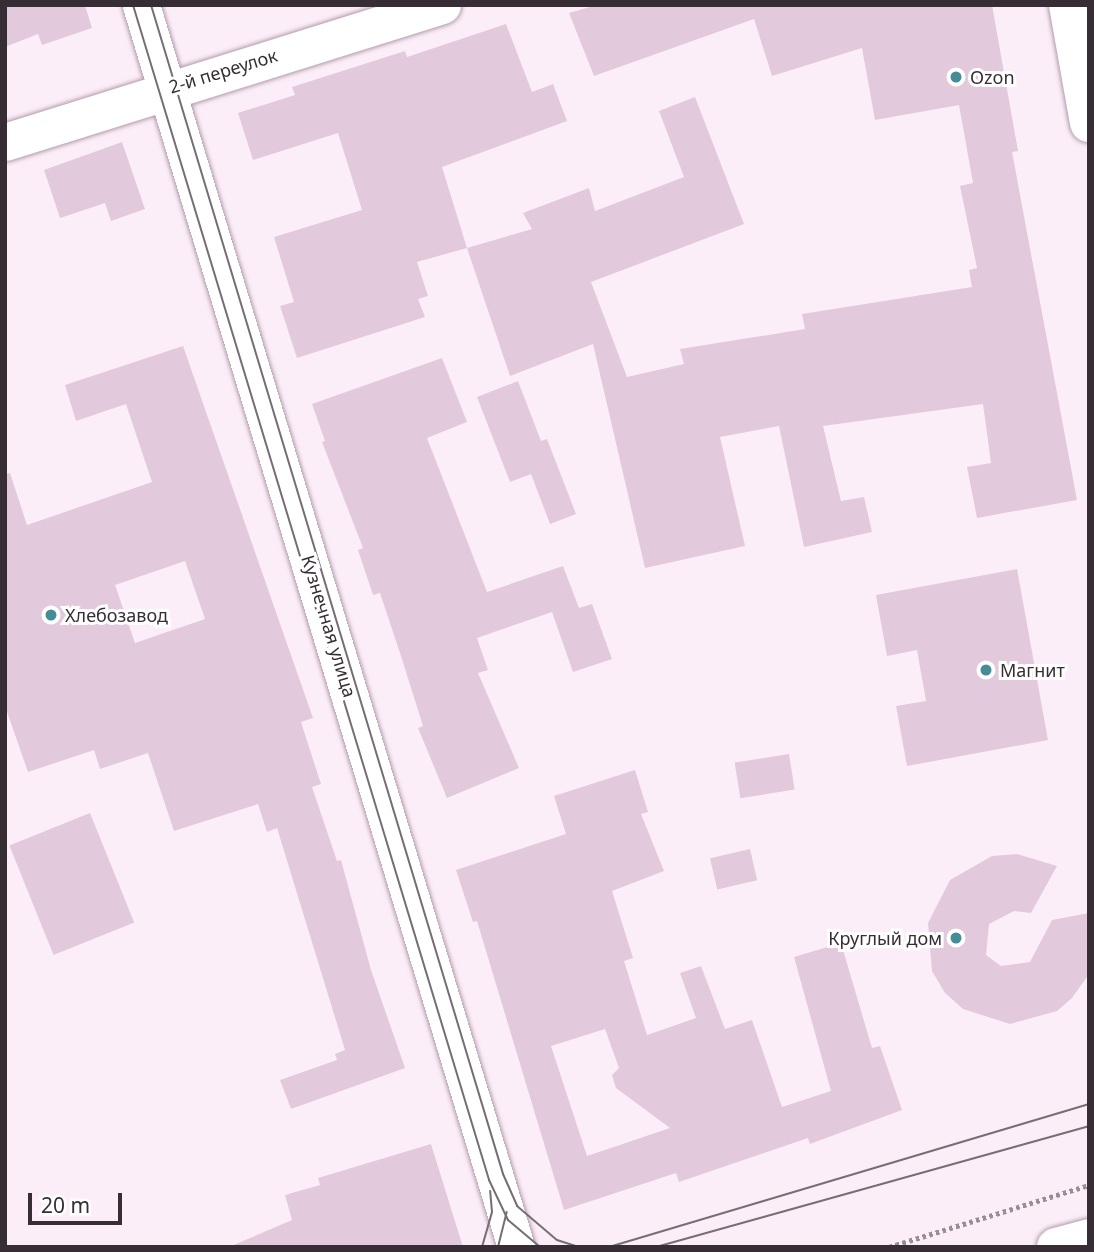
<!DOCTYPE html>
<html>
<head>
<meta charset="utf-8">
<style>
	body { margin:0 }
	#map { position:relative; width:1094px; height:1252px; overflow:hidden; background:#fceef8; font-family:"Noto Sans",sans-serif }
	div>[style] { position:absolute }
	.building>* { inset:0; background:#e2cadc; transform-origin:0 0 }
	.path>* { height:4.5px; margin-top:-2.25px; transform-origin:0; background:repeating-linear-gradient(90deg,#998e96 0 3.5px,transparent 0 7px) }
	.roads { filter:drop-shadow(0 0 2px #b29bac) drop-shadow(0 0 2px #b29bac) }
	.minor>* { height:37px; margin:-18.5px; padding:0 18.5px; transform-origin:18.5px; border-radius:18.5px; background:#fff }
	.major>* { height:38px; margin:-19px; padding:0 19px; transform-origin:19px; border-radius:19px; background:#fff }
	.tram>* { height:2px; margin:-1px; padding:0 1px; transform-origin:1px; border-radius:1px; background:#776d75 }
	.dots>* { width:19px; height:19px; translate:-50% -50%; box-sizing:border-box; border:4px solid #fff; border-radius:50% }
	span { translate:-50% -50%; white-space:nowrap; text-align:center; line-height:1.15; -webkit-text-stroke:6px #fff; paint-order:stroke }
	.street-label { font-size:18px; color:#372e35 }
	.poi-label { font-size:18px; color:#372e35 }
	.left { translate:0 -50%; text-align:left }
	.right { translate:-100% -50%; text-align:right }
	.frame { position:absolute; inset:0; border:7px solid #372e35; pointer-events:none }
	.scale { position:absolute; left:28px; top:1193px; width:94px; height:32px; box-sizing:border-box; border:4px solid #372e35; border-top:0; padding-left:9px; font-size:21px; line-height:24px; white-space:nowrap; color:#372e35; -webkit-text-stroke:5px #fff; paint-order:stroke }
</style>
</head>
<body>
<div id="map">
	<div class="building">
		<i style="clip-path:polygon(5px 5px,85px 5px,92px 28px,42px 45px,38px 34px,5px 47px)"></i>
		<i style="clip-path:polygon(597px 5px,992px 5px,1018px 151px,1012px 152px,1077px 500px,977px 518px,967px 467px,991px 463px,983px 404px,823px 426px,841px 501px,864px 497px,872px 532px,804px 547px,779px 426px,720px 437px,745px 546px,645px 568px,593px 344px,510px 376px,467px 248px,532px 229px,523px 213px,589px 188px,595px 211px,684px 177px,659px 111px,695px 97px,744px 224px,591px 282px,627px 377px,684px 364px,680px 349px,805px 329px,802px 314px,972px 287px,969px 270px,977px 268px,960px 186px,973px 183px,959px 105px,875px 120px,862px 48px,772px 76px,754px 19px,594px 76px,569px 13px)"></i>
		<i style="clip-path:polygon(506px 24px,532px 92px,553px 84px,567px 121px,442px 167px,467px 248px,417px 262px,428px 296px,418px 299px,425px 317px,297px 358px,280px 306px,294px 302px,274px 237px,362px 210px,338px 133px,253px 160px,238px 113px,295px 95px,292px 87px,405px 51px,407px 57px)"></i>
		<i style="clip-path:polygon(122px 142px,145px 209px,111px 221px,105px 203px,60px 218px,44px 170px)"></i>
		<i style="clip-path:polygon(evenodd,183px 346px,313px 718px,301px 722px,321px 784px,312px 787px,337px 861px,341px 860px,371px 970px,405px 1068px,291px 1109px,280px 1080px,337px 1060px,335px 1054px,345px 1050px,277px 828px,267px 832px,258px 804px,174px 831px,148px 753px,100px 769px,94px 750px,28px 772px,5px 706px,5px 474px,10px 473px,27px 525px,152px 482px,126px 404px,76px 421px,65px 385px,183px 346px,185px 561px,205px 619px,135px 643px,115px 585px,185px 561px)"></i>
		<i style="clip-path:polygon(442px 358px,467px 422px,427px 438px,487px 592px,563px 566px,579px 608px,592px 604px,612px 659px,573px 672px,552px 612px,477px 638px,488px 670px,478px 673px,519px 768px,447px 798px,418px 728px,423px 726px,401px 656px,380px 593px,373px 595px,358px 550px,363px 548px,322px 442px,325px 441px,312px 404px)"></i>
		<i style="clip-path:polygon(518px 381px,541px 441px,547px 439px,576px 514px,550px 524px,531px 474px,510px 482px,477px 397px)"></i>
		<i style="clip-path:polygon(1017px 569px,1048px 740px,907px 766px,896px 706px,926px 701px,917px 650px,887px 656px,876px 595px)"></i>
		<i style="left:789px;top:754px;width:36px;height:55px;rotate:81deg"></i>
		<i style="clip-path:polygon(evenodd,635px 770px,648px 812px,641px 814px,664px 871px,612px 891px,633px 958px,624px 961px,647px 1035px,696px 1018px,680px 973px,701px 966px,725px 1029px,752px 1020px,782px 1107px,831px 1091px,794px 957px,841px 943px,872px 1048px,880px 1046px,902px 1110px,810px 1144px,808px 1138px,679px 1182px,676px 1173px,564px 1210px,477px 921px,473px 922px,456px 870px,566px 834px,554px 796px,635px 770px,605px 1029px,619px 1068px,612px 1075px,616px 1088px,670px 1128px,587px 1156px,551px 1046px,605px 1029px)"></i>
		<i style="left:90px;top:813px;width:118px;height:87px;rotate:68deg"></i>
		<i style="left:750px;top:849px;width:32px;height:41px;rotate:77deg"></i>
		<i style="clip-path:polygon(1017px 854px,1057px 866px,1031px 913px,1014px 911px,989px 924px,986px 955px,1001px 966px,1030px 962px,1052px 920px,1089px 913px,1089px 974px,1072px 998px,1057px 1011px,1010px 1024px,963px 1009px,945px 993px,932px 971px,928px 923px,950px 880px,992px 856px)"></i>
		<i style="clip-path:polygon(431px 1144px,463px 1247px,229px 1247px,292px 1220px,285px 1195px,320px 1185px,318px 1178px)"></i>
	</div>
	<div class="path">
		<i style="left:889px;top:1247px;width:209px;rotate:-17.2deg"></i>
	</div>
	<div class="roads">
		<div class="minor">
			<i style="left:141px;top:5px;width:1297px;rotate:73.2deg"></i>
			<i style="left:5px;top:142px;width:458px;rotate:-17.4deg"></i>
		</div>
		<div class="major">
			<i style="left:1068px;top:5px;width:120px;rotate:79.9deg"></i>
			<i style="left:1056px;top:1247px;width:34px;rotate:-15deg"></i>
		</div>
	</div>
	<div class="tram">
		<i style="left:133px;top:5px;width:1228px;rotate:73.14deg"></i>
		<i style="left:489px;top:1180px;width:44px;rotate:64.6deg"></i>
		<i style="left:508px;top:1220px;width:42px;rotate:40.2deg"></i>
		<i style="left:151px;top:5px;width:1221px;rotate:73.24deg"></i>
		<i style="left:503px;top:1174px;width:35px;rotate:66deg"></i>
		<i style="left:517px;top:1206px;width:52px;rotate:40.4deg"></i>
		<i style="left:557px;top:1240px;width:22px;rotate:18deg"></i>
		<i style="left:482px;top:1247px;width:36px;rotate:-74deg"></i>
		<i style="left:492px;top:1212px;width:21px;rotate:-95deg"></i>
		<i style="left:498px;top:1247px;width:36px;rotate:-76deg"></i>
		<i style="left:609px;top:1247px;width:501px;rotate:-16.59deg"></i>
		<i style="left:656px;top:1247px;width:450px;rotate:-15.6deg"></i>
	</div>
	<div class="dots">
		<i style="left:956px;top:77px;background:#458c96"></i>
		<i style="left:51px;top:615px;background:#458c96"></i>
		<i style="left:986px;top:670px;background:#458c96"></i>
		<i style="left:956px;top:938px;background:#458c96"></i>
	</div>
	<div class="street-label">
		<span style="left:223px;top:71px;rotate:-17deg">2-й переулок</span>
		<span style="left:329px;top:626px;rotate:73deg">Кузнечная улица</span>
	</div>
	<div class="poi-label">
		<span class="left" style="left:970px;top:77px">Ozon</span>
		<span class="left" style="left:65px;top:615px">Хлебозавод</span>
		<span class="left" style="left:1000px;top:670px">Магнит</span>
		<span class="right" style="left:942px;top:938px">Круглый дом</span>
	</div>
	<div class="frame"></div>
	<div class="scale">20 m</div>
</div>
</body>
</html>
